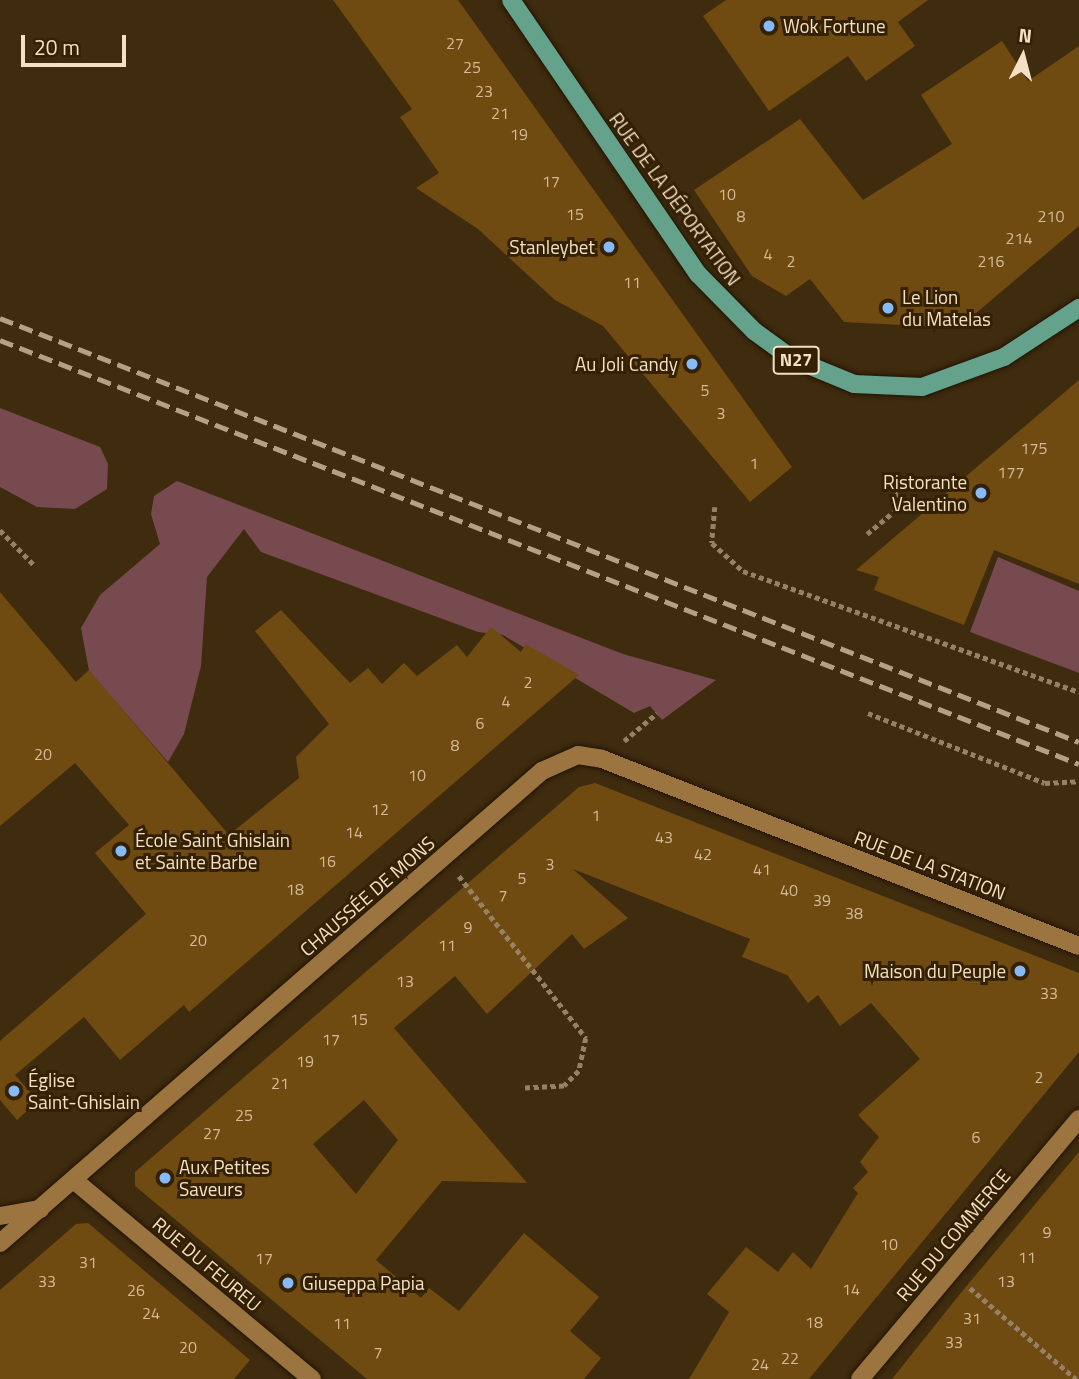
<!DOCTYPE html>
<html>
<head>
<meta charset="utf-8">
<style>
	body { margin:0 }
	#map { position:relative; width:1079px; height:1379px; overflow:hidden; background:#3f2b0e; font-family:"Titillium Web",sans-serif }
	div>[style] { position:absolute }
	.green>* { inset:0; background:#774a4f }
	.building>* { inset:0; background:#704b11 }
	.path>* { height:4.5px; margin-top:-2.25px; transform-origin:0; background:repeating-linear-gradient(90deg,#968165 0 5px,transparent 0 8.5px) }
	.roads { filter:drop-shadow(0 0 2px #211505) drop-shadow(0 0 2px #211505) }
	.minor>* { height:18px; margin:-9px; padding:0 9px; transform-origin:9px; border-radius:9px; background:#9b743f }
	.primary>* { height:18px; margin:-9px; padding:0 9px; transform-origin:9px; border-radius:9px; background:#64a28b }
	.rail>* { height:5px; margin-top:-2.5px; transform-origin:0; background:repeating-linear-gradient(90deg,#b6a085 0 14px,transparent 0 21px) }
	.dots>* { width:19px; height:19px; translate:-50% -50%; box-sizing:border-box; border:4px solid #342104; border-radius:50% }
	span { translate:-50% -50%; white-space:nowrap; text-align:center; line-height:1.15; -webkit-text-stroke:6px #342104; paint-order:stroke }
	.number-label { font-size:16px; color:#d4bb98 }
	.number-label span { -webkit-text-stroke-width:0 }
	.shield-label span { padding:2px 5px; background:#342104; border:2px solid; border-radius:5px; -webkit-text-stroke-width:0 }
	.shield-label { font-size:18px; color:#f6e0c5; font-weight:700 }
	.poi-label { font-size:19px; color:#f6e0c5 }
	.left { translate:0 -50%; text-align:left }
	.right { translate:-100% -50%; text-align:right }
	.street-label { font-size:19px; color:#f6e0c5 }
	.north { position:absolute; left:988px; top:21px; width:70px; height:70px; -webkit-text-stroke:5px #342104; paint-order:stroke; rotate:6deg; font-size:19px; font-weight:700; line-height:28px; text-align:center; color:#f6e0c5 }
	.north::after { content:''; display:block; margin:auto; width:24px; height:32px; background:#f6e0c5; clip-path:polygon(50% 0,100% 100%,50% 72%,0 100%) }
	.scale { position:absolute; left:21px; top:35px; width:105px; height:32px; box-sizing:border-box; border:4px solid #f6e0c5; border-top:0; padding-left:9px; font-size:21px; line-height:24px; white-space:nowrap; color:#f6e0c5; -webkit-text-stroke:5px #342104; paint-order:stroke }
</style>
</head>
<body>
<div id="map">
	<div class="green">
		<i style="clip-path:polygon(0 408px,100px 447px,108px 464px,107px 489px,75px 509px,37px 507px,0 487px)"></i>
		<i style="clip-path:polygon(177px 481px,623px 654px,716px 680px,662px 720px,650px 706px,634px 713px,503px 635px,478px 632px,261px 552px,244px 529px,207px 577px,201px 666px,184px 734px,168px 762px,89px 671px,81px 628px,100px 595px,160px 544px,151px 514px,154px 496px)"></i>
		<i style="clip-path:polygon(998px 557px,1079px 591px,1079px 673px,970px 632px)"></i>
	</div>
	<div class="building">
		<i style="clip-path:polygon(333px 0,458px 0,792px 467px,750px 502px,603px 326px,555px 300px,478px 229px,416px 188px,439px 173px,400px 117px,412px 109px)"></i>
		<i style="clip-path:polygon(726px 0,928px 0,898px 22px,915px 46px,866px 81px,848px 56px,769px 111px,703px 16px)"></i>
		<i style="clip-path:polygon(1002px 41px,1028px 81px,1079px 46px,1079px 226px,969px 319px,941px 327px,844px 322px,810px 279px,786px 296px,752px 276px,694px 190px,800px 119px,863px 200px,952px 144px,921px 95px)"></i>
		<i style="clip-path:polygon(1079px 380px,1079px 584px,994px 550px,964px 625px,874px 590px,879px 577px,856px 570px)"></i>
		<i style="clip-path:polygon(0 592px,76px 682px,89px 670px,229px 835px,299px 778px,296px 757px,329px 724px,255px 631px,281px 610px,350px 683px,368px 668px,382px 684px,404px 663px,417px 676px,457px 645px,467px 657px,491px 627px,521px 652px,526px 644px,579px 675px,189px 1012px,184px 1005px,120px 1060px,84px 1017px,15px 1075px,38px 1101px,17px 1120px,0 1100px,0 1041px,146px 914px,95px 853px,129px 825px,75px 763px,0 826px)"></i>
		<i style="clip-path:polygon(evenodd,595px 783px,1079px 973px,1079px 1052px,809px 1379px,689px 1379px,729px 1312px,707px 1294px,746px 1247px,778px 1272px,793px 1252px,811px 1269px,858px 1193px,853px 1188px,868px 1172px,860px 1162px,879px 1137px,858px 1115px,920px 1059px,871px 1003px,840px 1026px,818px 995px,808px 1003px,787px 975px,742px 957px,750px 939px,573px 869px,628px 918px,584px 949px,572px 934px,487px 1014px,455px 976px,394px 1028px,527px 1183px,442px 1181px,376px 1260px,421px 1298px,429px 1288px,459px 1311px,524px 1233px,599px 1297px,570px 1331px,601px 1358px,584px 1379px,367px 1379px,135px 1186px,135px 1172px,579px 787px,595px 783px,364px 1100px,398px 1140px,356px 1194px,313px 1144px,364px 1100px)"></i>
		<i style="clip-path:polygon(1079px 1152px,1079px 1379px,892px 1379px,964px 1289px)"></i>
		<i style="clip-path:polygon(88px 1223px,250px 1360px,234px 1379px,0 1379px,0 1290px,76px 1224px)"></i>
	</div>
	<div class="path">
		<i style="left:715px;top:507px;width:36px;rotate:95deg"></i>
		<i style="left:712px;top:543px;width:42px;rotate:42.1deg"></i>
		<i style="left:743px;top:571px;width:357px;rotate:19.8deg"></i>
		<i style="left:0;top:530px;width:49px;rotate:45.8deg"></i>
		<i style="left:867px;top:534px;width:47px;rotate:-39.8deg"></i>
		<i style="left:903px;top:504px;width:24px;rotate:-128deg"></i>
		<i style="left:868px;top:713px;width:190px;rotate:21.6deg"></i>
		<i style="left:1045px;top:783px;width:34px;rotate:-3deg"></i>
		<i style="left:624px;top:741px;width:43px;rotate:-40.3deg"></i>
		<i style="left:459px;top:876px;width:206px;rotate:51.9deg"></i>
		<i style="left:586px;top:1038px;width:34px;rotate:102deg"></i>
		<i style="left:579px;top:1071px;width:21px;rotate:135deg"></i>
		<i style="left:564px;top:1086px;width:39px;rotate:177deg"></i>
		<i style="left:970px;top:1288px;width:140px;rotate:40.6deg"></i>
	</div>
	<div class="roads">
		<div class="minor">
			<i style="left:75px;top:1181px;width:309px;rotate:39.9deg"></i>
			<i style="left:0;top:1216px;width:41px;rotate:-9.9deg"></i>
			<i style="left:0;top:1243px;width:719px;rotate:-41.05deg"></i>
			<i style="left:542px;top:771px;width:39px;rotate:-24deg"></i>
			<i style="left:578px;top:755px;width:24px;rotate:9deg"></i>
			<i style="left:602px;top:759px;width:512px;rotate:21.41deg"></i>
			<i style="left:860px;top:1379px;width:340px;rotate:-49.9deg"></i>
		</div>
		<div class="primary">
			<i style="left:511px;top:0;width:332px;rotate:55.7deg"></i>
			<i style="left:698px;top:274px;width:80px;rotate:45.5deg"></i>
			<i style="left:754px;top:331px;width:46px;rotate:36.1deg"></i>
			<i style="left:791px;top:358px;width:68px;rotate:22.4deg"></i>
			<i style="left:854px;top:384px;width:68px;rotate:2.5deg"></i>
			<i style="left:922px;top:387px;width:87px;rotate:-20.1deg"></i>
			<i style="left:1004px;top:357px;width:90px;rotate:-33.2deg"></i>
		</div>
	</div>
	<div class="rail">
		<i style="left:0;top:318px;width:1159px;rotate:21.45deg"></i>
		<i style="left:0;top:340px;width:1159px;rotate:21.45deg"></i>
	</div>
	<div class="dots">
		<i style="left:769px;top:26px;background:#85bbfb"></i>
		<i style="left:609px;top:247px;background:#85bbfb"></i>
		<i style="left:888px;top:308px;background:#85bbfb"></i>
		<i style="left:692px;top:364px;background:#85bbfb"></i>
		<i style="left:981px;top:493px;background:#85bbfb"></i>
		<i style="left:121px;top:851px;background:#85bbfb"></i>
		<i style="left:1020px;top:971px;background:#85bbfb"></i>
		<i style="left:14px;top:1091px;background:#85bbfb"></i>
		<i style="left:165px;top:1178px;background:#85bbfb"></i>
		<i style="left:288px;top:1283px;background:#85bbfb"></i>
	</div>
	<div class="number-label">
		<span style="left:455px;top:43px">27</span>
		<span style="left:472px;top:67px">25</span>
		<span style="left:484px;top:91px">23</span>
		<span style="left:500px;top:113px">21</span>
		<span style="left:519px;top:134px">19</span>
		<span style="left:551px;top:181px">17</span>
		<span style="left:727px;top:194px">10</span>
		<span style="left:575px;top:214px">15</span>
		<span style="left:741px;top:216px">8</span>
		<span style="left:1051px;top:216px">210</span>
		<span style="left:1019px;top:238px">214</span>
		<span style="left:768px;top:254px">4</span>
		<span style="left:791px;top:261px">2</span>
		<span style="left:991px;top:261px">216</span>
		<span style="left:632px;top:282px">11</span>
		<span style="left:705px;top:390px">5</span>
		<span style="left:721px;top:413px">3</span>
		<span style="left:1034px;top:448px">175</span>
		<span style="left:754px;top:463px">1</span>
		<span style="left:1011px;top:472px">177</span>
		<span style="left:528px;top:682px">2</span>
		<span style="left:506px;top:701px">4</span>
		<span style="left:480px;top:723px">6</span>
		<span style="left:455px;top:745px">8</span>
		<span style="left:43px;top:754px">20</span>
		<span style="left:417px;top:775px">10</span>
		<span style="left:380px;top:809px">12</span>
		<span style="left:596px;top:815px">1</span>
		<span style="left:354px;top:832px">14</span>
		<span style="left:664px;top:837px">43</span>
		<span style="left:703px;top:854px">42</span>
		<span style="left:327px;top:861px">16</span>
		<span style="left:550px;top:864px">3</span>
		<span style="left:762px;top:869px">41</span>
		<span style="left:522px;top:878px">5</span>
		<span style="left:295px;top:889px">18</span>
		<span style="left:789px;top:890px">40</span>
		<span style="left:503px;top:895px">7</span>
		<span style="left:822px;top:900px">39</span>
		<span style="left:854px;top:913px">38</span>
		<span style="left:468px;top:927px">9</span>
		<span style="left:198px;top:940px">20</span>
		<span style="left:447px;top:945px">11</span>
		<span style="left:405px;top:981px">13</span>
		<span style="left:1049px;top:993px">33</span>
		<span style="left:359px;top:1019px">15</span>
		<span style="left:331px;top:1039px">17</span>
		<span style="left:305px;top:1061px">19</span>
		<span style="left:1039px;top:1077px">2</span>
		<span style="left:280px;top:1083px">21</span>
		<span style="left:244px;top:1115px">25</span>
		<span style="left:212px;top:1133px">27</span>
		<span style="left:976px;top:1137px">6</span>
		<span style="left:1047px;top:1232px">9</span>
		<span style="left:889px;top:1244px">10</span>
		<span style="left:1027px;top:1257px">11</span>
		<span style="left:264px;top:1258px">17</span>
		<span style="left:88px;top:1262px">31</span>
		<span style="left:47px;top:1281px">33</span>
		<span style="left:1006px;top:1281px">13</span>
		<span style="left:851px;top:1289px">14</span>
		<span style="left:136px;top:1290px">26</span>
		<span style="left:151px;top:1313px">24</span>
		<span style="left:972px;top:1318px">31</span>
		<span style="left:814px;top:1322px">18</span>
		<span style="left:342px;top:1323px">11</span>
		<span style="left:954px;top:1342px">33</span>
		<span style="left:188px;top:1347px">20</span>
		<span style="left:378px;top:1352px">7</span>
		<span style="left:790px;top:1358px">22</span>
		<span style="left:760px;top:1364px">24</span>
	</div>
	<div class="shield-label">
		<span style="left:796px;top:360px">N27</span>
	</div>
	<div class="poi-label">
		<span class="left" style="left:783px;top:26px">Wok Fortune</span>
		<span class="right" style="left:595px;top:247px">Stanleybet</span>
		<span class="left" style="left:902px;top:308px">Le Lion<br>du Matelas</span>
		<span class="right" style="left:678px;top:364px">Au Joli Candy</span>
		<span class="right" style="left:967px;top:493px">Ristorante<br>Valentino</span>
		<span class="left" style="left:135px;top:851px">École Saint Ghislain<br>et Sainte Barbe</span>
		<span class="right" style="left:1006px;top:971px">Maison du Peuple</span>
		<span class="left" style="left:28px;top:1091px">Église<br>Saint-Ghislain</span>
		<span class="left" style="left:179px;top:1178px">Aux Petites<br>Saveurs</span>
		<span class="left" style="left:302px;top:1283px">Giuseppa Papia</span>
	</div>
	<div class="street-label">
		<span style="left:675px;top:199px;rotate:54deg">RUE DE LA DÉPORTATION</span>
		<span style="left:930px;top:865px;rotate:21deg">RUE DE LA STATION</span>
		<span style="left:367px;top:896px;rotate:-41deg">CHAUSSÉE DE MONS</span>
		<span style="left:953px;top:1235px;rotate:-50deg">RUE DU COMMERCE</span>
		<span style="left:207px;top:1264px;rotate:40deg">RUE DU FEUREU</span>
	</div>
	<div class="north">N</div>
	<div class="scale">20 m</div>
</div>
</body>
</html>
